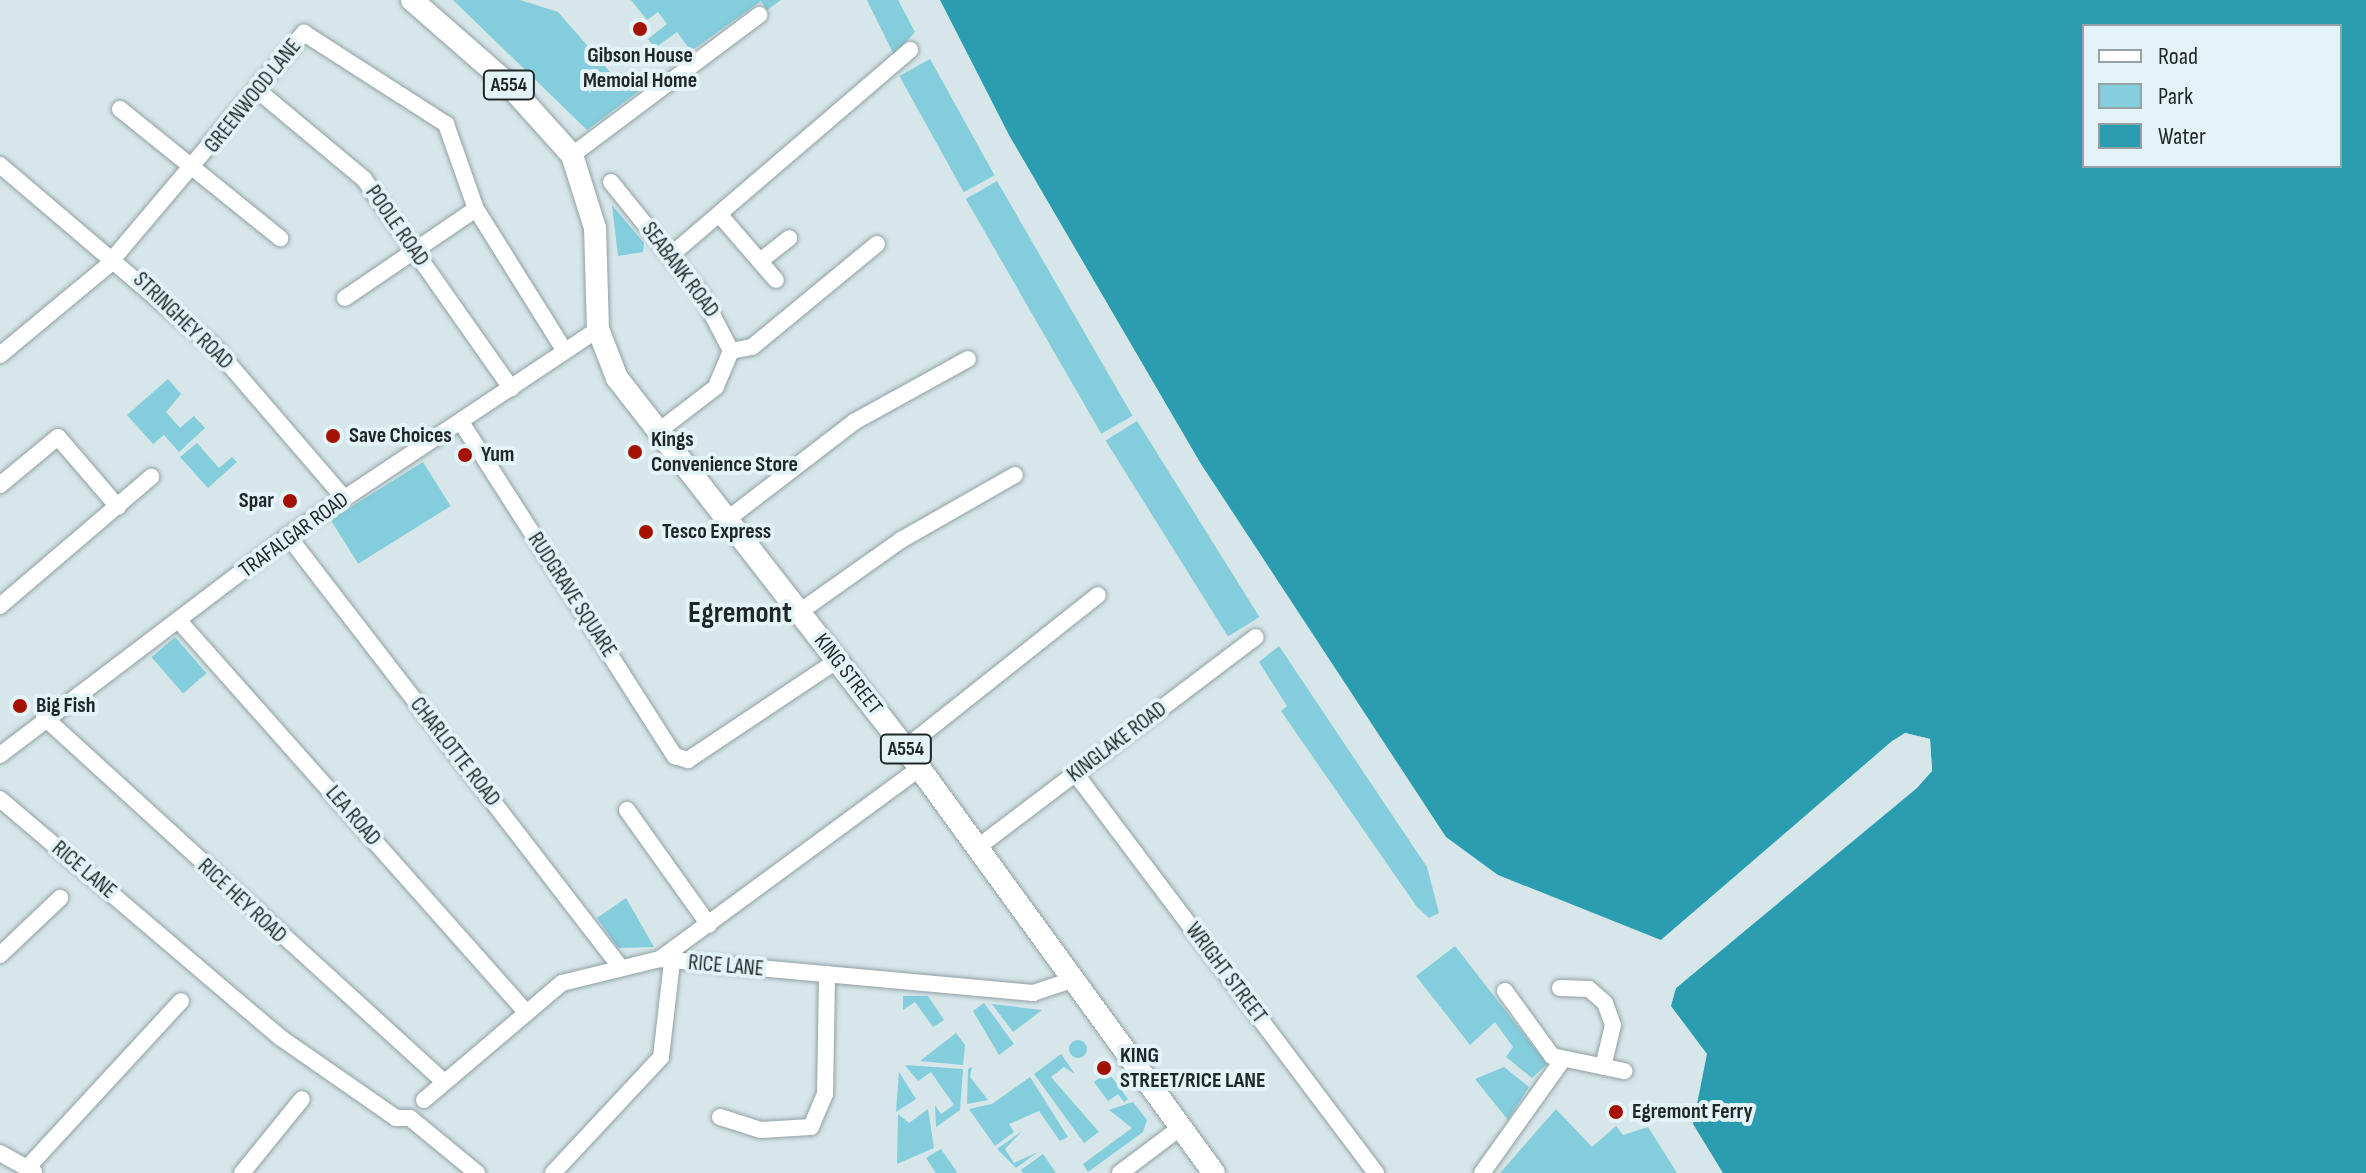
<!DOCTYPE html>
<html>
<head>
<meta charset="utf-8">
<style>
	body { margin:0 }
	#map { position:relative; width:2366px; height:1173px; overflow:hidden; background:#d6e6e9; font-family:"Sofia Sans Condensed",sans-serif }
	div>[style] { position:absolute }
	.green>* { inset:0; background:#83cddc; transform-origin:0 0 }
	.round { border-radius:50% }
	.water>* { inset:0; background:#2b9db0 }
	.pier>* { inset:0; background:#d6e6e9 }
	.roads { filter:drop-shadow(0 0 2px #91a0a3) drop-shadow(0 0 2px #91a0a3) }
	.minor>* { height:16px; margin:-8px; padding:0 8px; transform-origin:8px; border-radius:8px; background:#fff }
	.major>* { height:22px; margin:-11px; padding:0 11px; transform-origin:11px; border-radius:11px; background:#fff }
	.dots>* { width:22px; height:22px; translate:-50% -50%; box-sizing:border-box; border:4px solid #e3f3f7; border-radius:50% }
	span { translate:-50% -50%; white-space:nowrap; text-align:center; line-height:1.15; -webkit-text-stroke:8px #e3f3f7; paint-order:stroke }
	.shield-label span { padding:2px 6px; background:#e3f3f7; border:2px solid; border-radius:6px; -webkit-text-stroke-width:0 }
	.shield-label { font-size:20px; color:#1f2627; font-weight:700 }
	.poi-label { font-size:22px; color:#1f2627; font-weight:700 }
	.left { translate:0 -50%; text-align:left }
	.right { translate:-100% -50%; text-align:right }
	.street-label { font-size:22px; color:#1f2627 }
	.district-label { font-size:30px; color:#1f2627; font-weight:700 }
	.legend { position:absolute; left:2082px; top:24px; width:260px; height:144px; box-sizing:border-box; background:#e3f3f7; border:2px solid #95a1a4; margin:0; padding:10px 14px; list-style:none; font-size:24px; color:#1f2627 }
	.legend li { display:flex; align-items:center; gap:16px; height:40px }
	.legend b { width:40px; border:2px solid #95a1a4 }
</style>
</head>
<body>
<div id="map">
	<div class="green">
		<i style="clip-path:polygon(453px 0,520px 0,558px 12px,611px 73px,632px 72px,643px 88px,587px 130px)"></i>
		<i style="clip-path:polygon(631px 0,781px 0,767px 10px,761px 1px,691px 51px,677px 32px,655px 48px,648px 39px,667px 24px,658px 12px,647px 20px)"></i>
		<i style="clip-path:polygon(867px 0,898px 0,915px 32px,894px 55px)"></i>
		<i style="left:930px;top:59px;width:133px;height:35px;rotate:61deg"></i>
		<i style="left:997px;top:181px;width:271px;height:36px;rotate:60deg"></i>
		<i style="clip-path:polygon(612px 205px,644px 243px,643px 252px,618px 256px)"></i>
		<i style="clip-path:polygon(168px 379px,181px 394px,166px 412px,180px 428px,194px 416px,205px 428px,179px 452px,164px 435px,153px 444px,127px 415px)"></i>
		<i style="left:1137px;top:421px;width:231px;height:37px;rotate:58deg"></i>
		<i style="clip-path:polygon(197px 443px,219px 468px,232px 457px,237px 462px,208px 488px,180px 457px)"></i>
		<i style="left:423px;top:462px;width:52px;height:109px;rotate:58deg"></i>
		<i style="left:175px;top:637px;width:48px;height:31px;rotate:49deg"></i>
		<i style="clip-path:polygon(1279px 646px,1427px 867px,1439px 913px,1429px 918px,1417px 907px,1281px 711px,1287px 706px,1259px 662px)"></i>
		<i style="clip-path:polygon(626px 898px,654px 947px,618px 948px,597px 918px)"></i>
		<i style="clip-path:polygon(1455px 946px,1547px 1064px,1532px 1078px,1506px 1057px,1513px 1047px,1495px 1022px,1470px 1045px,1416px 976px)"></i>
		<i style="clip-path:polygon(903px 996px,928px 996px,944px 1020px,933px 1027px,915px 1002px,903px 1010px)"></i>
		<i style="clip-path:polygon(984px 1003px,1014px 1044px,999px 1055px,973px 1011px)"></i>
		<i style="clip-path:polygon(992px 1004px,1042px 1010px,1013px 1032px)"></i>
		<i style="clip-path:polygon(956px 1033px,965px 1045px,963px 1065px,920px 1061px)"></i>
		<i class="round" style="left:1069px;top:1040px;width:18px;height:18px"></i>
		<i style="clip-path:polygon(1061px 1054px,1075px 1074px,1064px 1067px,1051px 1077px,1099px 1132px,1084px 1143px,1034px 1074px)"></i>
		<i style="clip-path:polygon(905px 1065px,963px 1069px,960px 1110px,936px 1127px,935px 1105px,941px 1114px,954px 1105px,931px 1072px,918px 1081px)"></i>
		<i style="clip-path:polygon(972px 1067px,970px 1077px,988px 1100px,967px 1104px,968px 1069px)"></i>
		<i style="clip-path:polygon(1504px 1067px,1529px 1087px,1508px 1120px,1475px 1079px)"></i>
		<i style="clip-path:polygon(899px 1072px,916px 1099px,896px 1112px)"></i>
		<i style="clip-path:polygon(1108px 1072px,1128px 1099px,1124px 1102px,1118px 1094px,1108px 1101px,1094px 1082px)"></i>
		<i style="clip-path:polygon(1030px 1077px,1068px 1137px,1060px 1141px,1039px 1111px,1009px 1124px,1014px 1132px,995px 1146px,969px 1109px,992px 1104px)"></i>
		<i style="clip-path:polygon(1133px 1102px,1147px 1120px,1143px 1132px,1088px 1172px,1083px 1164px,1132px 1128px,1109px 1110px)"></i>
		<i style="clip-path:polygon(928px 1109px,934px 1148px,897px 1164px,898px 1114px,909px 1123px)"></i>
		<i style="clip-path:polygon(1556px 1109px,1592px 1147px,1616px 1126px,1623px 1135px,1648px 1127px,1677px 1173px,1500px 1173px)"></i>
		<i style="clip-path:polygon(1022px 1131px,1005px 1149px,1014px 1163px,1038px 1152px,1016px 1168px,997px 1149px)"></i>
		<i style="clip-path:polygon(941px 1149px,957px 1172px,956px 1173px,936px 1173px,926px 1158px)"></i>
		<i style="clip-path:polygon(1043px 1154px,1056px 1173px,1023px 1173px,1021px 1170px)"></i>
	</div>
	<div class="water">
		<i style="clip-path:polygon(evenodd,940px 0,2366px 0,2366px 1173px,1723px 1173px,1693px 1124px,1707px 1054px,1671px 1006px,1676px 988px,1917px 788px,1932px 771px,1930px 739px,1905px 733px,1892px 741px,1661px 940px,1498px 875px,1446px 837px,1201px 464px,1009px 135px,940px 0,2084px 26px,2340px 26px,2340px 166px,2084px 166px,2084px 26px)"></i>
	</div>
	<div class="pier">
		<i style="clip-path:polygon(1905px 733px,1930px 739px,1932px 771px,1676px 988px,1667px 1005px,1673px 985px,1915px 785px,1928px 770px,1926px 742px,1906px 737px,1895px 744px,1678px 937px,1661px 940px)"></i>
	</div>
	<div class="roads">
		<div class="minor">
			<i style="left:256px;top:89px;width:141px;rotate:39.8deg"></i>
			<i style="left:364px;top:179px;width:256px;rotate:54.9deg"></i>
			<i style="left:120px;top:109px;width:206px;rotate:38.9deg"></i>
			<i style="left:572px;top:155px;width:234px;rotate:-36.8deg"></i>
			<i style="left:0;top:165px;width:284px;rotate:40.4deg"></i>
			<i style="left:216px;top:349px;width:196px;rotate:49.3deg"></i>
			<i style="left:611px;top:182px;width:145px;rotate:51.2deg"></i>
			<i style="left:702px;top:295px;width:63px;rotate:62.6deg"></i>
			<i style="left:731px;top:351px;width:39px;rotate:113deg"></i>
			<i style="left:716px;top:387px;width:71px;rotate:142.5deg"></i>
			<i style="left:719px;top:214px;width:87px;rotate:49.2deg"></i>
			<i style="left:671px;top:255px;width:315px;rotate:-40.6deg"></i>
			<i style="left:760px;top:261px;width:37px;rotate:-38deg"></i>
			<i style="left:345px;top:298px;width:158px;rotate:-34.2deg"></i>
			<i style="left:731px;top:351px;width:21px;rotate:-11deg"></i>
			<i style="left:752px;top:347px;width:162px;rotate:-39.5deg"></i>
			<i style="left:0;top:355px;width:138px;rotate:-39.7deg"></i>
			<i style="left:106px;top:267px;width:307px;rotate:-49.8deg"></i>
			<i style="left:304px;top:33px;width:169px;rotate:32.7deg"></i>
			<i style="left:446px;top:124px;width:90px;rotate:70.6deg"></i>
			<i style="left:476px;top:209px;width:166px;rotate:58deg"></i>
			<i style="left:461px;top:422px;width:397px;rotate:57.4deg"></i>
			<i style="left:675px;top:756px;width:14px;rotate:17deg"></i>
			<i style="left:688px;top:760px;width:180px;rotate:-33.7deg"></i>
			<i style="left:0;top:485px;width:75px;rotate:-39.6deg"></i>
			<i style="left:58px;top:437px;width:92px;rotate:49.4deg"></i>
			<i style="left:729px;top:518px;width:158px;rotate:-37.5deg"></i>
			<i style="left:854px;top:422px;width:130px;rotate:-28.9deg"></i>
			<i style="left:288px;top:536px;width:545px;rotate:52.37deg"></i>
			<i style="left:0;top:606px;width:199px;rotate:-40.5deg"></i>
			<i style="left:798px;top:613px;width:126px;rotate:-35.3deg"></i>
			<i style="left:901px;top:540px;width:131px;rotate:-29.7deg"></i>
			<i style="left:180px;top:622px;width:520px;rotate:48.43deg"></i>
			<i style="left:44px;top:717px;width:540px;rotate:42.37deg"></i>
			<i style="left:905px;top:748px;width:246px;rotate:-38.4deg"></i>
			<i style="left:0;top:755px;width:362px;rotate:-37.2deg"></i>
			<i style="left:288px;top:536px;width:373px;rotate:-33.7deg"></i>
			<i style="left:1075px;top:773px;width:501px;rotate:53.04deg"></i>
			<i style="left:0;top:799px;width:369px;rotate:40.4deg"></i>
			<i style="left:281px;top:1038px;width:140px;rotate:34.8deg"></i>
			<i style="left:396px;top:1118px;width:14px"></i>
			<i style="left:410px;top:1118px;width:87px;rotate:39.4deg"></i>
			<i style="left:627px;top:810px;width:141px;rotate:54.5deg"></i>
			<i style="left:978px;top:847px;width:348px;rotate:-37.1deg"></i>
			<i style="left:0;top:955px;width:83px;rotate:-43.5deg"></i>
			<i style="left:660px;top:959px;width:323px;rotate:-36.3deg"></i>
			<i style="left:1560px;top:988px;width:29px;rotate:2deg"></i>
			<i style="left:1589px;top:989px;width:21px;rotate:41deg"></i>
			<i style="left:1605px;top:1003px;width:23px;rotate:70deg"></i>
			<i style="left:1613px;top:1025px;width:43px;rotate:103.4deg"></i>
			<i style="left:1505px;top:991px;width:80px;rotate:54.1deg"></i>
			<i style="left:1552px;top:1056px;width:74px;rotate:11.8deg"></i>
			<i style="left:424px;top:1100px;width:181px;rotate:-40.3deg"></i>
			<i style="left:562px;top:983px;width:101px;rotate:-13.8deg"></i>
			<i style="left:660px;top:959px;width:375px;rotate:5.2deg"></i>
			<i style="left:1033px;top:993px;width:41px;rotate:-18.4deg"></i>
			<i style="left:720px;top:1117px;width:43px;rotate:17.6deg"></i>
			<i style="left:761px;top:1130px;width:50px;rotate:-3.4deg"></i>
			<i style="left:811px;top:1127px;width:36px;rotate:-67deg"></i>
			<i style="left:825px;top:1094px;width:120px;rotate:-89deg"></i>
			<i style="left:0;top:1153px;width:39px;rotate:29deg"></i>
			<i style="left:27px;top:1168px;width:227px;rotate:-47.3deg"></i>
			<i style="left:242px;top:1173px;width:95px;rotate:-51deg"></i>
			<i style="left:553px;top:1173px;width:158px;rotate:-47deg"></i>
			<i style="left:661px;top:1057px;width:96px;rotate:-83.4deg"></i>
			<i style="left:1120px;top:1173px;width:75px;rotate:-36.9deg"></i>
			<i style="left:1482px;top:1173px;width:138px;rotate:-54.5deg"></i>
		</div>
		<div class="major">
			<i style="left:412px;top:0;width:128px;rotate:41.2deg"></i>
			<i style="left:508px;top:84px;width:96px;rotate:48deg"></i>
			<i style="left:572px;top:155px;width:77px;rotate:72.5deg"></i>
			<i style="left:595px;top:228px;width:101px;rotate:88.3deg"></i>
			<i style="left:598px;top:329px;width:53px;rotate:68.8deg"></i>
			<i style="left:617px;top:378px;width:469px;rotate:52.1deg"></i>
			<i style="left:905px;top:748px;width:525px;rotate:53.98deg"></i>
		</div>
	</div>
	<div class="dots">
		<i style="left:640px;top:29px;background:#a51100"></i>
		<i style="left:333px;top:436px;background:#a51100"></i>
		<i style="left:635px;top:452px;background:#a51100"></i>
		<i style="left:465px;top:455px;background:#a51100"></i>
		<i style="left:290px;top:501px;background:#a51100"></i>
		<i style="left:646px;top:532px;background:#a51100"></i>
		<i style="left:20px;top:706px;background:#a51100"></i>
		<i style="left:1104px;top:1068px;background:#a51100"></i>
		<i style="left:1616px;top:1112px;background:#a51100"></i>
	</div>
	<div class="shield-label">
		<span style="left:509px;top:85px">A554</span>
		<span style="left:906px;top:749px">A554</span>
	</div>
	<div class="poi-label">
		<span style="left:640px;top:68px">Gibson House<br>Memoial Home</span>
		<span class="left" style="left:349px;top:436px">Save Choices</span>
		<span class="left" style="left:651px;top:452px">Kings<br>Convenience Store</span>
		<span class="left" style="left:481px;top:455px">Yum</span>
		<span class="right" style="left:274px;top:501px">Spar</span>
		<span class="left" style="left:662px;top:532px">Tesco Express</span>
		<span class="left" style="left:36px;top:706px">Big Fish</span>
		<span class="left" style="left:1120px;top:1068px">KING<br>STREET/RICE LANE</span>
		<span class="left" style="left:1632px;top:1112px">Egremont Ferry</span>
	</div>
	<div class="street-label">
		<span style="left:253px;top:96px;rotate:-51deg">GREENWOOD LANE</span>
		<span style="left:397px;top:226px;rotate:55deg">POOLE ROAD</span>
		<span style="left:680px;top:270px;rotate:53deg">SEABANK ROAD</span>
		<span style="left:183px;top:321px;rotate:44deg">STRINGHEY ROAD</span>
		<span style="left:294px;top:535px;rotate:-36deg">TRAFALGAR ROAD</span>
		<span style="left:572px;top:595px;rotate:57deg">RUDGRAVE SQUARE</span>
		<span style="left:848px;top:674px;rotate:52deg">KING STREET</span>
		<span style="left:1117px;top:742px;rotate:-37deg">KINGLAKE ROAD</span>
		<span style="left:455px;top:752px;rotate:52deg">CHARLOTTE ROAD</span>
		<span style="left:353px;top:816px;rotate:49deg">LEA ROAD</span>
		<span style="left:84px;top:870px;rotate:40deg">RICE LANE</span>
		<span style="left:242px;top:901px;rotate:43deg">RICE HEY ROAD</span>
		<span style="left:726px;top:966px;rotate:5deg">RICE LANE</span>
		<span style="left:1226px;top:973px;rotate:53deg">WRIGHT STREET</span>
	</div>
	<div class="district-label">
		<span style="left:740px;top:613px">Egremont</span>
	</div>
	<ul class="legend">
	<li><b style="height:10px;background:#fff"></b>Road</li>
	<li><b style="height:22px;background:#83cddc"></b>Park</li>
	<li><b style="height:22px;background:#2b9db0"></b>Water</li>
	</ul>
</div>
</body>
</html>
